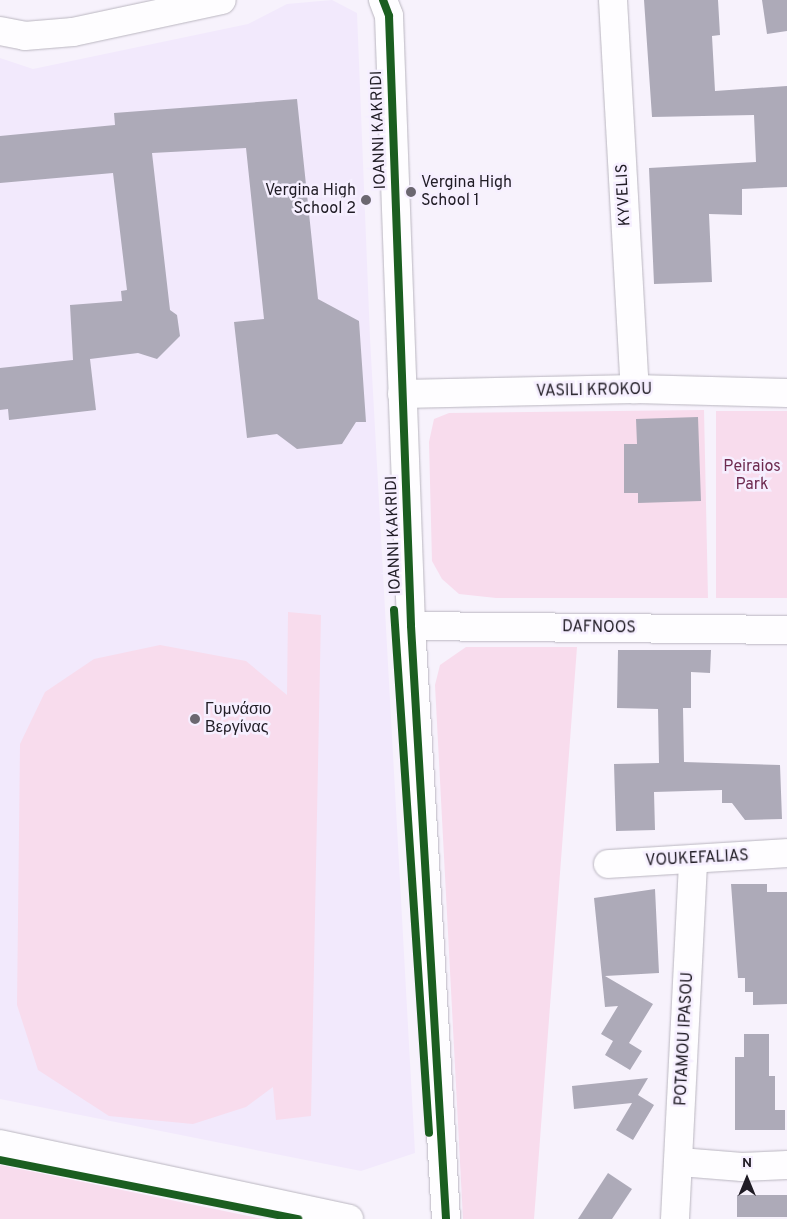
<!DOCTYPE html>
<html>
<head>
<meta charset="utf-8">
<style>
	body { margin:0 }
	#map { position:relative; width:787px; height:1219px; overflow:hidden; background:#f7f2fc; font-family:Overpass,sans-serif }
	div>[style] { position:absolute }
	.built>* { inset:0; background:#f2e9fc }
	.green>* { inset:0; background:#f8dced; transform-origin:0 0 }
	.building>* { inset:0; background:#adaab8; transform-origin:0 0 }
	.roads { filter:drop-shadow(0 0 1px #bab6c0) drop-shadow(0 0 1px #bab6c0) }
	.minor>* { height:28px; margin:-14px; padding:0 14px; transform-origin:14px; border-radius:14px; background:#fefdff }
	.cycleway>* { height:8px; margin:-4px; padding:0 4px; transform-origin:4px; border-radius:4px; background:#1b5e20 }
	.dots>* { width:14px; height:14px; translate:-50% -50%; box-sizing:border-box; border:2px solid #f6efff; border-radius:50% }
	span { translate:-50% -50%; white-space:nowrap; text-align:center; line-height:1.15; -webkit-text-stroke:5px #f6efff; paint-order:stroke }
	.street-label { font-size:16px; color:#201c25 }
	.poi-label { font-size:16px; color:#201c25 }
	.left { translate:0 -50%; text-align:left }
	.right { translate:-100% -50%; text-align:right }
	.park-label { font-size:16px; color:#6e2b50 }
	.north { position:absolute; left:722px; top:1154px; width:50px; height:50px; -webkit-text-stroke:4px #f6efff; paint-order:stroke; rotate:0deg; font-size:14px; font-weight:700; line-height:20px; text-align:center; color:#201c25 }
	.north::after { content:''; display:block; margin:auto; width:18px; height:22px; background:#201c25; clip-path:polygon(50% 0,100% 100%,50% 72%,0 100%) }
</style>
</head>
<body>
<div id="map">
	<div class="built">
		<i style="clip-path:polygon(332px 0,357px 13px,370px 338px,415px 1153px,361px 1171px,0 1099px,0 58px,33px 69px,248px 24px,287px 4px)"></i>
	</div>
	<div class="green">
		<i style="clip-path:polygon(704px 410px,708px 598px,496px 598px,459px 594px,442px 579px,432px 561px,429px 442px,434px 419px,449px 413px)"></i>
		<i style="left:787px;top:411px;width:187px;height:71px;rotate:90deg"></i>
		<i style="clip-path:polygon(288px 612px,321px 615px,311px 1116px,276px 1120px,273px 1087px,246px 1107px,193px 1124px,109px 1116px,38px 1070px,17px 1005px,20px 744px,45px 692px,94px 659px,160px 645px,246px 661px,287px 695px)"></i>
		<i style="clip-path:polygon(466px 647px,577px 647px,534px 1219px,463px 1219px,435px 685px,440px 665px)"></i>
		<i style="clip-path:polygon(0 1165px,263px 1219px,0 1219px)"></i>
	</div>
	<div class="building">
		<i style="clip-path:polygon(644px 0,718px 0,720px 35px,712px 36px,715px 91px,787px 86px,787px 187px,742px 189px,742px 215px,709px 214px,712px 282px,654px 284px,649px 168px,756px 162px,754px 115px,652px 117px)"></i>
		<i style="clip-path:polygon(762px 0,787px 0,787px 31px,767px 34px)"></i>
		<i style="clip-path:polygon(297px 99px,318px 299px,359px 321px,366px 422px,356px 422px,342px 444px,297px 449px,277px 434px,247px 438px,234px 322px,264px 319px,246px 148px,152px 153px,170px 310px,177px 315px,180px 336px,157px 359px,138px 353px,90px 359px,96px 410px,9px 420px,8px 409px,0 410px,0 368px,73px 360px,70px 305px,122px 301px,121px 291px,127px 290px,113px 173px,0 183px,0 136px,115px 125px,114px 113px)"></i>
		<i style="clip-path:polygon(698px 417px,701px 501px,638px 503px,638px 493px,624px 493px,624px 444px,637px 444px,636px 419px)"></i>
		<i style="clip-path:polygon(618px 650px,711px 650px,710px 673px,691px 672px,691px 708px,683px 708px,684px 762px,780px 765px,782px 819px,745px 820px,732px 803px,722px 803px,722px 790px,654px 792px,655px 830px,616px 831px,614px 764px,659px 763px,658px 709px,617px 708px)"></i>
		<i style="clip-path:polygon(731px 884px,767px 884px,767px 892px,787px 892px,787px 1004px,753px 1005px,753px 992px,745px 992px,745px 978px,738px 978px)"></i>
		<i style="clip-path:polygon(655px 889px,659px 973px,605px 976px,653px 1004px,629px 1043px,642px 1051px,630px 1070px,605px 1055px,613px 1041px,601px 1034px,618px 1006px,605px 1007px,594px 898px)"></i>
		<i style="clip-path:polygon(744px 1034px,769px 1034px,769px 1076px,775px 1076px,775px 1110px,785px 1110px,785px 1130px,735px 1130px,735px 1057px,744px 1057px)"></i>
		<i style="clip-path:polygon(648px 1078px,638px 1095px,654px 1105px,633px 1140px,616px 1130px,632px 1103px,574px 1109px,572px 1086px)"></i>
		<i style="clip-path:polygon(608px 1173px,632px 1189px,612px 1219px,578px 1219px)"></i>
		<i style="left:787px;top:1195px;width:22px;height:50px;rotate:90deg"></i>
	</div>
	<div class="roads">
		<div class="minor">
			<i style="left:383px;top:0;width:17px;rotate:69deg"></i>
			<i style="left:389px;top:16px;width:610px;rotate:87.93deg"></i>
			<i style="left:411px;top:626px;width:594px;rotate:86.62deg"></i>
			<i style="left:613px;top:0;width:390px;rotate:86.8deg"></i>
			<i style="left:0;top:31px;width:25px;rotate:11deg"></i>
			<i style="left:25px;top:36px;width:48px;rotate:-4.8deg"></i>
			<i style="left:73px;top:32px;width:152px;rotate:-12.1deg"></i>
			<i style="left:402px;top:394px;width:233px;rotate:-1.2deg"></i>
			<i style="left:635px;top:389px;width:152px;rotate:1.5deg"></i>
			<i style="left:411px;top:626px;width:376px;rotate:0.6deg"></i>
			<i style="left:608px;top:864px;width:179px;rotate:-3.5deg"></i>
			<i style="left:0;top:1144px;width:357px;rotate:12.1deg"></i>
			<i style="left:680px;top:1162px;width:62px;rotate:4.6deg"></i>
			<i style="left:742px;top:1167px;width:45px;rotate:-2.5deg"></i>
			<i style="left:675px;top:1219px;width:360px;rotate:-87.1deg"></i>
		</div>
	</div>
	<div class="cycleway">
		<i style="left:383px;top:0;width:17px;rotate:69deg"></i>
		<i style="left:389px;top:16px;width:610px;rotate:87.93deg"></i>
		<i style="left:411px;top:626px;width:594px;rotate:86.62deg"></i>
		<i style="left:394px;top:610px;width:524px;rotate:86.17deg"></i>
		<i style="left:0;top:1160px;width:304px;rotate:11.2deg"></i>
	</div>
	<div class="dots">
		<i style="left:411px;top:192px;background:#6b6770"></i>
		<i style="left:366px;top:200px;background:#6b6770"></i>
		<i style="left:195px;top:719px;background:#6b6770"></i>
	</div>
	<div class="street-label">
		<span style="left:379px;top:130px;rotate:-92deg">IOANNI KAKRIDI</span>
		<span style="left:624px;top:195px;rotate:-93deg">KYVELIS</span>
		<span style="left:594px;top:391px;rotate:-1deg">VASILI KROKOU</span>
		<span style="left:394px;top:535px;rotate:-92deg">IOANNI KAKRIDI</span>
		<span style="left:599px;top:628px;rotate:1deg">DAFNOOS</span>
		<span style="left:697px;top:859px;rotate:-3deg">VOUKEFALIAS</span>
		<span style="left:685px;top:1039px;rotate:-87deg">POTAMOU IPASOU</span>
	</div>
	<div class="poi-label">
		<span class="left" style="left:421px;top:192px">Vergina High<br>School 1</span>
		<span class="right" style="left:356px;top:200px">Vergina High<br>School 2</span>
		<span class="left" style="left:205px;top:719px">Γυμνάσιο<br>Βεργίνας</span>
	</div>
	<div class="park-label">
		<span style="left:752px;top:476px">Peiraios<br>Park</span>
	</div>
	<div class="north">N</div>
</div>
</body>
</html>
